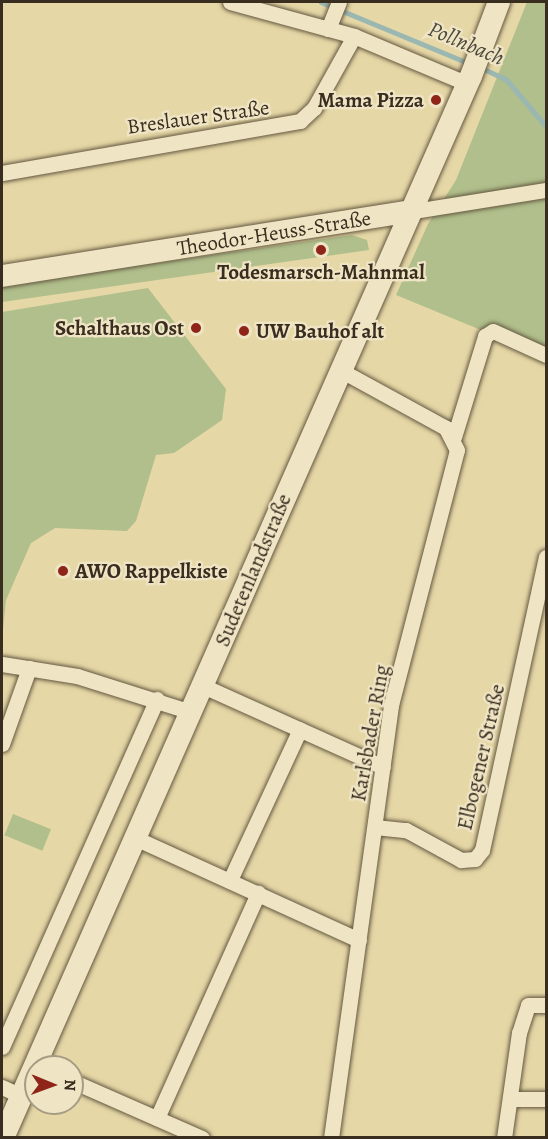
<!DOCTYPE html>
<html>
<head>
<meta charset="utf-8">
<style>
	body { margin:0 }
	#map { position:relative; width:548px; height:1139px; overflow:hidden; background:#e6d7a6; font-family:Alegreya,serif }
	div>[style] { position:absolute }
	.green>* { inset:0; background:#b0bf8b; transform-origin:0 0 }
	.stream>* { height:4.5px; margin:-2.25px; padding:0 2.25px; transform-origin:2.25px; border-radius:2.25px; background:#9ab7b2 }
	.roads { filter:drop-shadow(0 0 2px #645841) drop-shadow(0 0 2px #645841) }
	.street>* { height:15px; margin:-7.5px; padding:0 7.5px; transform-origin:7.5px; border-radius:7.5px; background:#efe5c5 }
	.secondary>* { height:22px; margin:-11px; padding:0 11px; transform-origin:11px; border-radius:11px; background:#efe5c5 }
	.dots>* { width:16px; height:16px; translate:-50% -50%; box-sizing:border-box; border:3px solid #efe5c5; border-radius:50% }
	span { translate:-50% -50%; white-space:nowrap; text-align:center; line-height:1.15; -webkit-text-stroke:4.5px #efe5c5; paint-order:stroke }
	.poi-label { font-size:21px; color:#392d1f; font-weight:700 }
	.right { translate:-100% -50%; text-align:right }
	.left { translate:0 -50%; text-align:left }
	.street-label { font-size:21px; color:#392d1f }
	.water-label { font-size:22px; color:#4c493c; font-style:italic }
	.frame { position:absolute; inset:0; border:3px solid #392d1f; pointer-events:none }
	.north { position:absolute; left:24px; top:1055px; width:60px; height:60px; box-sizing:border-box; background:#efe5c5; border:2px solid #a69b83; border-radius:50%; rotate:91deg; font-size:16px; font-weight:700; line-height:24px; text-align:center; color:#392d1f }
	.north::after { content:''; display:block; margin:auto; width:21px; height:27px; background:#8f2418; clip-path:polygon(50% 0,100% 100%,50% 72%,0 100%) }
</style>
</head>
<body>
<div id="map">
	<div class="green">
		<i style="clip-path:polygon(527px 2px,546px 2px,546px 357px,396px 295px,428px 224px,456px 180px)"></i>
		<i style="clip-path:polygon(352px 235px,367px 240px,369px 250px,2px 302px,2px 285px)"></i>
		<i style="clip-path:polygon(148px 288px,226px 389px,222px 420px,174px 453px,156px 455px,136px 521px,127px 531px,55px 528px,31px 543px,6px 600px,2px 640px,2px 312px)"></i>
		<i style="left:13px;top:814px;width:41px;height:23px;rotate:22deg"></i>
	</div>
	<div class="stream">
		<i style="left:321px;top:2px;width:159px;rotate:22.5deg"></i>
		<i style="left:482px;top:68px;width:26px;rotate:25deg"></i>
		<i style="left:506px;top:79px;width:62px;rotate:49.6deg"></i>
	</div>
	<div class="roads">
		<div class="street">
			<i style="left:230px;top:2px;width:129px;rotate:15.3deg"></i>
			<i style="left:354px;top:36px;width:124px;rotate:22.8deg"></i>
			<i style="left:328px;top:29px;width:29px;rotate:-68deg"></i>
			<i style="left:2px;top:173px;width:303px;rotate:-9.9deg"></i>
			<i style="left:300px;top:121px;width:19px;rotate:-43deg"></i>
			<i style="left:314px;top:108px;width:82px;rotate:-60.9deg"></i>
			<i style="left:408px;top:212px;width:140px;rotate:-9.1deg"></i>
			<i style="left:454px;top:437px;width:106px;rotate:-72.9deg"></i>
			<i style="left:485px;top:336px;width:9px;rotate:-32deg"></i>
			<i style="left:493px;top:331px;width:58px;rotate:24.4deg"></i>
			<i style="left:2px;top:664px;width:76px;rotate:9.1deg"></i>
			<i style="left:77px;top:676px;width:120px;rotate:17.5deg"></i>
			<i style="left:203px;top:686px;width:197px;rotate:24.2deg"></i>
			<i style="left:2px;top:744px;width:81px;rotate:-70.4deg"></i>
			<i style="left:375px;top:827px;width:31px;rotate:6deg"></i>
			<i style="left:406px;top:830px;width:63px;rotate:28.6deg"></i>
			<i style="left:461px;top:860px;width:14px;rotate:-4deg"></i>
			<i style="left:475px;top:859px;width:11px;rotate:-52deg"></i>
			<i style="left:482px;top:850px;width:300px;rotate:-77.7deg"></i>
			<i style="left:135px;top:838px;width:246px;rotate:24.5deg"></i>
			<i style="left:230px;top:880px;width:166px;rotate:-65.1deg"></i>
			<i style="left:2px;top:1047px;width:381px;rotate:-66deg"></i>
			<i style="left:72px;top:1081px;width:142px;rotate:23.7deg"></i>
			<i style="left:2px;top:1087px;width:21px;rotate:25deg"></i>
			<i style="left:513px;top:1099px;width:33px"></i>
			<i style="left:157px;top:1118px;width:247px;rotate:-65.8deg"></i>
			<i style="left:331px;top:1138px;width:437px;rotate:-82.1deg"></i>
			<i style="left:391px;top:705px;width:263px;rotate:-75.5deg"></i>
			<i style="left:457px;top:450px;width:25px;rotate:-117deg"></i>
			<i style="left:446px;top:428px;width:121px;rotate:-151.3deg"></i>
			<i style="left:504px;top:1138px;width:106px;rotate:-81.9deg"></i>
			<i style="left:519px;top:1033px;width:29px;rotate:-72deg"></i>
			<i style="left:528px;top:1005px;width:18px"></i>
		</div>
		<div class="secondary">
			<i style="left:2px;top:276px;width:411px;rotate:-9deg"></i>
			<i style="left:3px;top:1138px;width:1161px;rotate:-66.22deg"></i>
			<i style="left:471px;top:76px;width:79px;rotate:-69.3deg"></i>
		</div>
	</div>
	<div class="dots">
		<i style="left:436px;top:100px;background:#8f2418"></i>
		<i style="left:321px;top:250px;background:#8f2418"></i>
		<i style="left:196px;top:328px;background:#8f2418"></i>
		<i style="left:244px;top:331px;background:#8f2418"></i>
		<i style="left:63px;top:571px;background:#8f2418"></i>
	</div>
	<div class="poi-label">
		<span class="right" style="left:424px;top:100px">Mama Pizza</span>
		<span style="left:321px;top:272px">Todesmarsch-Mahnmal</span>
		<span class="right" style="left:184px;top:328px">Schalthaus Ost</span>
		<span class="left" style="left:256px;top:331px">UW Bauhof alt</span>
		<span class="left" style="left:75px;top:571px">AWO Rappelkiste</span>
	</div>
	<div class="street-label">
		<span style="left:198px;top:117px;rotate:-8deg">Breslauer Straße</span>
		<span style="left:274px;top:233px;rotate:-9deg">Theodor-Heuss-Straße</span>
		<span style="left:253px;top:570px;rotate:-67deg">Sudetenlandstraße</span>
		<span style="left:370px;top:733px;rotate:-80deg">Karlsbader Ring</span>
		<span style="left:481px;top:757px;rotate:-77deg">Elbogener Straße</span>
	</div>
	<div class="water-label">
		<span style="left:466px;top:44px;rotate:23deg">Pollnbach</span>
	</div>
	<div class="frame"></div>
	<div class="north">N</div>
</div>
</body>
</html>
